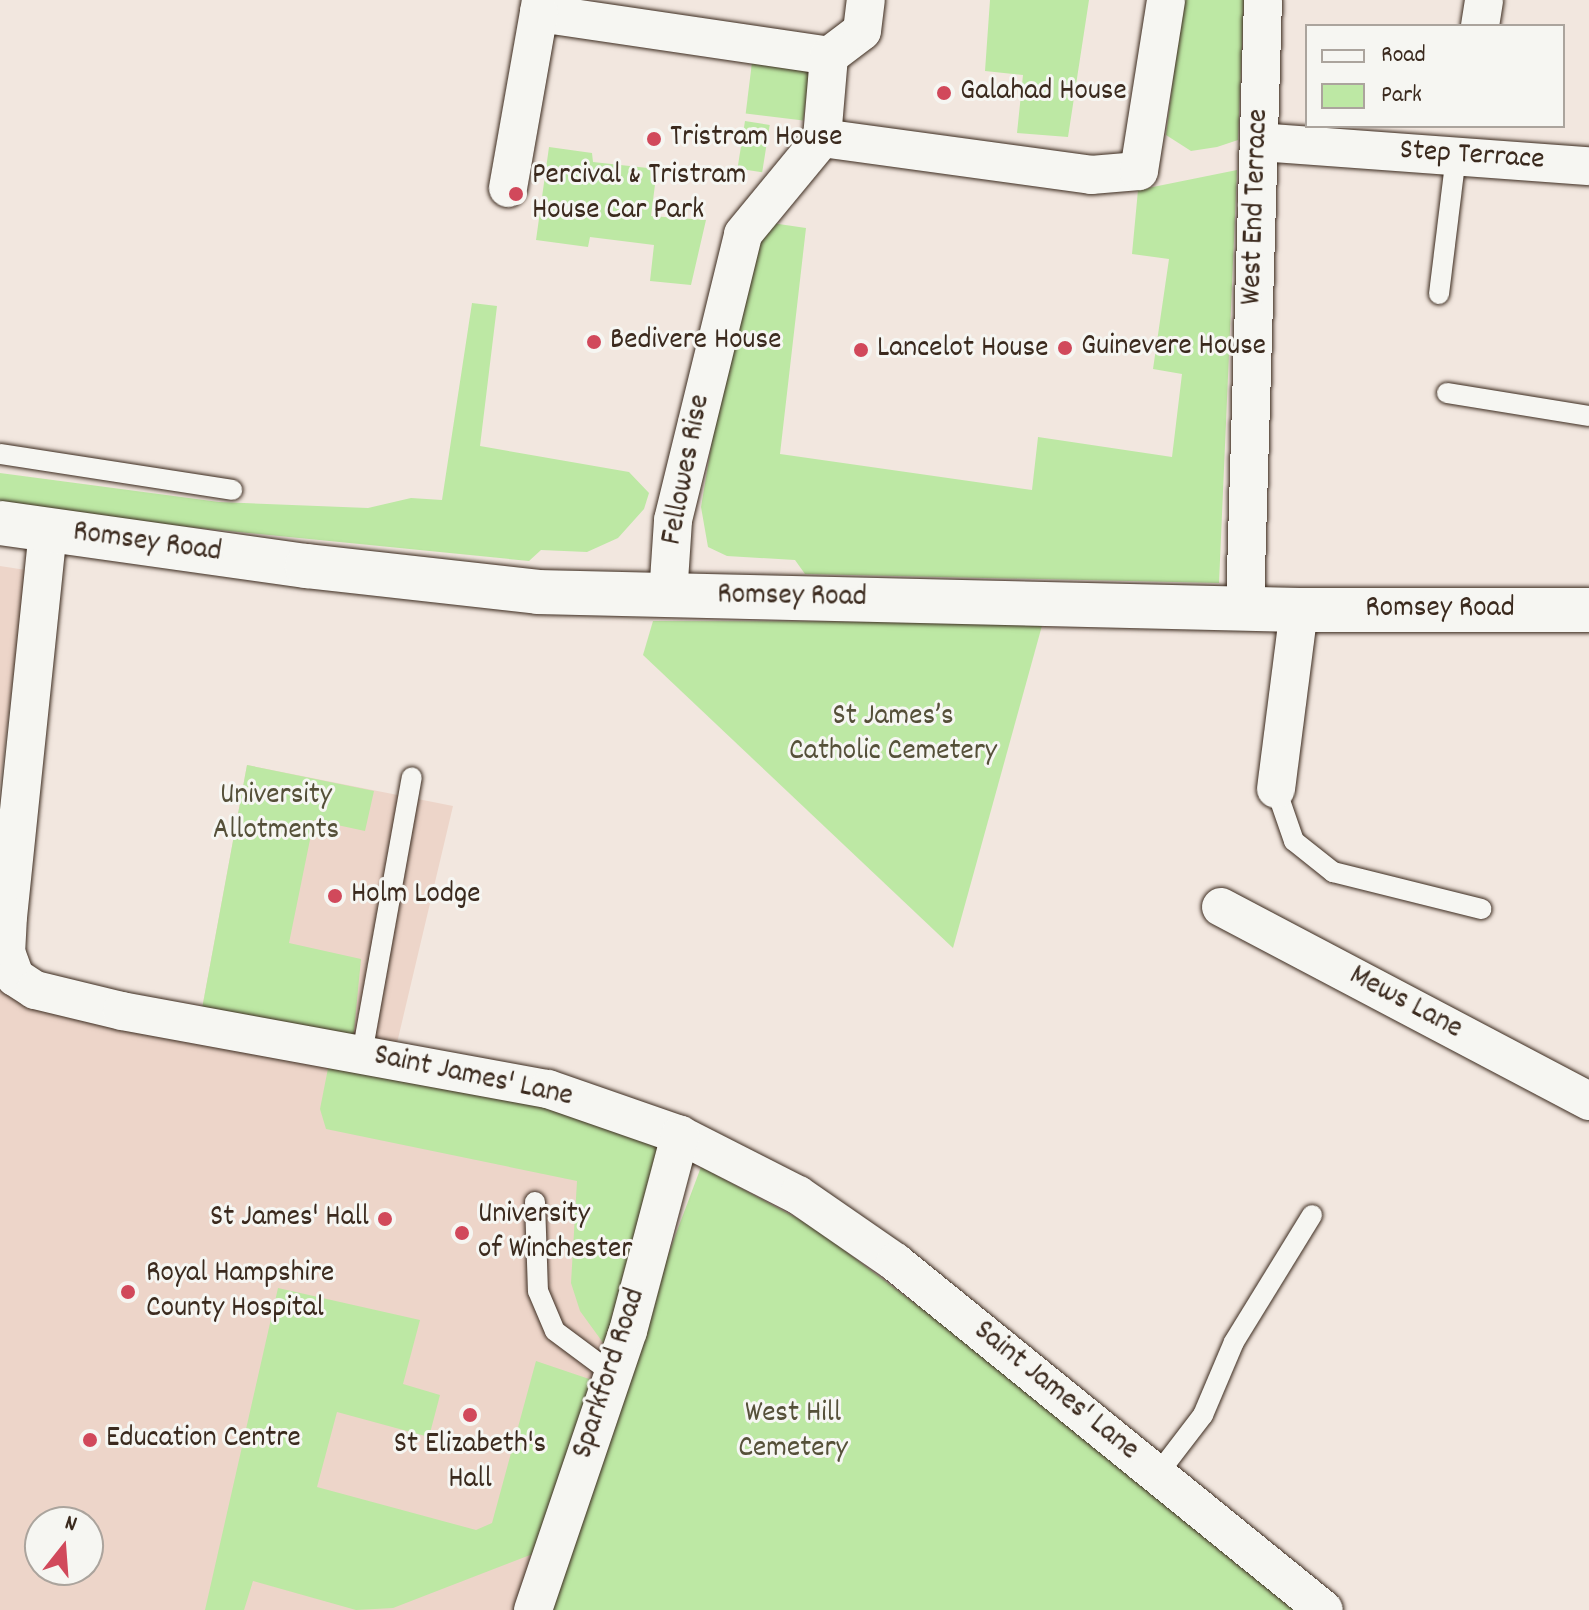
<!DOCTYPE html>
<html>
<head>
<meta charset="utf-8">
<style>
	body { margin:0 }
	#map { position:relative; width:1589px; height:1610px; overflow:hidden; background:#f2e7df; font-family:Dekko,sans-serif }
	div>[style] { position:absolute }
	.built>* { inset:0; background:#edd5c9 }
	.green>* { inset:0; background:#bde8a4; transform-origin:0 0 }
	.roads { filter:drop-shadow(0 0 2px #3b2a1e) drop-shadow(0 0 2px #3b2a1e) }
	.service>* { height:20px; margin:-10px; padding:0 10px; transform-origin:10px; border-radius:10px; background:#f6f6f2 }
	.minor>* { height:38px; margin:-19px; padding:0 19px; transform-origin:19px; border-radius:19px; background:#f6f6f2 }
	.secondary>* { height:44px; margin:-22px; padding:0 22px; transform-origin:22px; border-radius:22px; background:#f6f6f2 }
	.dots>* { width:22px; height:22px; translate:-50% -50%; box-sizing:border-box; border:4px solid #f6f6f2; border-radius:50% }
	span { translate:-50% -50%; white-space:nowrap; text-align:center; line-height:1.15; -webkit-text-stroke:6px #f6f6f2; paint-order:stroke }
	.poi-label { font-size:30px; color:#3b2a1e }
	.left { translate:0 -50%; text-align:left }
	.right { translate:-100% -50%; text-align:right }
	.street-label { font-size:30px; color:#3b2a1e }
	.park-label { font-size:30px; color:#555039 }
	.legend { position:absolute; left:1305px; top:24px; width:260px; height:104px; box-sizing:border-box; background:#f6f6f2; border:2px solid #aba49d; margin:0; padding:10px 14px; list-style:none; font-size:24px; color:#3b2a1e }
	.legend li { display:flex; align-items:center; gap:16px; height:40px }
	.legend b { width:40px; border:2px solid #aba49d }
	.north { position:absolute; left:24px; top:1506px; width:80px; height:80px; box-sizing:border-box; background:#f6f6f2; border:2px solid #aba49d; border-radius:50%; rotate:17deg; font-size:22px; font-weight:700; line-height:32px; text-align:center; color:#3b2a1e }
	.north::after { content:''; display:block; margin:auto; width:28px; height:36px; background:#d1495b; clip-path:polygon(50% 0,100% 100%,50% 72%,0 100%) }
</style>
</head>
<body>
<div id="map">
	<div class="built">
		<i style="clip-path:polygon(0 566px,26px 570px,0 787px)"></i>
		<i style="clip-path:polygon(evenodd,247px 765px,453px 806px,393px 1060px,680px 1135px,533px 1610px,0 1610px,0 987px,21px 1004px,117px 1026px,199px 1025px,247px 765px,40px 1522px,88px 1522px,88px 1570px,40px 1570px,40px 1522px)"></i>
	</div>
	<div class="green">
		<i style="clip-path:polygon(990px 0,1089px 0,1068px 137px,1017px 133px,1023px 75px,985px 71px)"></i>
		<i style="clip-path:polygon(1183px 0,1244px 0,1238px 140px,1217px 147px,1191px 151px,1166px 135px)"></i>
		<i style="left:753px;top:54px;width:58px;height:60px;rotate:7deg"></i>
		<i style="left:745px;top:121px;width:25px;height:48px;rotate:9deg"></i>
		<i style="clip-path:polygon(549px 147px,592px 153px,593px 162px,657px 169px,651px 216px,706px 220px,691px 285px,650px 281px,654px 245px,590px 237px,588px 247px,536px 240px)"></i>
		<i style="clip-path:polygon(1237px 170px,1219px 583px,805px 574px,795px 560px,727px 556px,708px 547px,701px 507px,737px 292px,765px 222px,806px 228px,780px 454px,1032px 490px,1038px 437px,1172px 457px,1182px 374px,1153px 369px,1169px 259px,1132px 254px,1138px 190px)"></i>
		<i style="clip-path:polygon(472px 303px,497px 306px,480px 446px,629px 472px,649px 493px,644px 509px,618px 538px,587px 552px,541px 550px,529px 561px,0 508px,0 473px,219px 502px,368px 508px,411px 498px,442px 500px)"></i>
		<i style="clip-path:polygon(653px 621px,1043px 622px,953px 948px,643px 655px)"></i>
		<i style="clip-path:polygon(247px 765px,374px 791px,365px 831px,314px 820px,289px 943px,361px 959px,352px 1052px,680px 1135px,617px 1362px,580px 1311px,571px 1283px,577px 1181px,326px 1129px,320px 1109px,332px 1048px,199px 1025px)"></i>
		<i style="clip-path:polygon(701px 1167px,812px 1226px,1071px 1421px,1303px 1610px,548px 1610px,638px 1335px)"></i>
		<i style="clip-path:polygon(278px 1288px,420px 1320px,403px 1384px,440px 1395px,429px 1437px,337px 1412px,317px 1487px,476px 1530px,492px 1523px,536px 1361px,598px 1382px,538px 1552px,393px 1608px,356px 1610px,253px 1581px,244px 1610px,205px 1610px)"></i>
	</div>
	<div class="roads">
		<div class="service">
			<i style="left:1439px;top:294px;width:140px;rotate:-83deg"></i>
			<i style="left:1447px;top:393px;width:144px;rotate:9.2deg"></i>
			<i style="left:0;top:454px;width:235px;rotate:8.8deg"></i>
			<i style="left:1276px;top:789px;width:55px;rotate:70.9deg"></i>
			<i style="left:1294px;top:841px;width:50px;rotate:38.5deg"></i>
			<i style="left:1333px;top:872px;width:153px;rotate:14deg"></i>
			<i style="left:362px;top:1054px;width:281px;rotate:-79.8deg"></i>
			<i style="left:535px;top:1202px;width:89px;rotate:88.1deg"></i>
			<i style="left:538px;top:1291px;width:43px;rotate:67deg"></i>
			<i style="left:555px;top:1331px;width:72px;rotate:36.6deg"></i>
			<i style="left:1157px;top:1475px;width:76px;rotate:-52.5deg"></i>
			<i style="left:1203px;top:1415px;width:79px;rotate:-67deg"></i>
			<i style="left:1234px;top:1342px;width:149px;rotate:-58.4deg"></i>
		</div>
		<div class="minor">
			<i style="left:541px;top:0;width:13px;rotate:99deg"></i>
			<i style="left:539px;top:13px;width:293px;rotate:8.4deg"></i>
			<i style="left:1480px;top:26px;width:26px;rotate:-81deg"></i>
			<i style="left:822px;top:138px;width:272px;rotate:7.8deg"></i>
			<i style="left:1091px;top:175px;width:48px;rotate:-4.8deg"></i>
			<i style="left:1139px;top:171px;width:173px;rotate:-81deg"></i>
			<i style="left:1259px;top:142px;width:331px;rotate:4.2deg"></i>
			<i style="left:508px;top:188px;width:178px;rotate:-80deg"></i>
			<i style="left:48px;top:530px;width:388px;rotate:95.9deg"></i>
			<i style="left:8px;top:916px;width:36px;rotate:93deg"></i>
			<i style="left:6px;top:952px;width:27px;rotate:70deg"></i>
			<i style="left:15px;top:977px;width:24px;rotate:33deg"></i>
			<i style="left:35px;top:990px;width:89px;rotate:13.6deg"></i>
			<i style="left:122px;top:1011px;width:433px;rotate:10.4deg"></i>
			<i style="left:548px;top:1089px;width:140px;rotate:19.2deg"></i>
			<i style="left:680px;top:1135px;width:132px;rotate:27deg"></i>
			<i style="left:798px;top:1195px;width:118px;rotate:34.6deg"></i>
			<i style="left:895px;top:1262px;width:552px;rotate:39.05deg"></i>
			<i style="left:668px;top:596px;width:76px;rotate:-86.2deg"></i>
			<i style="left:673px;top:520px;width:294px;rotate:-76.2deg"></i>
			<i style="left:743px;top:234px;width:124px;rotate:-50.5deg"></i>
			<i style="left:822px;top:138px;width:82px;rotate:-85.1deg"></i>
			<i style="left:829px;top:56px;width:41px;rotate:-37.1deg"></i>
			<i style="left:862px;top:31px;width:31px;rotate:-83deg"></i>
			<i style="left:1245px;top:606px;width:606px;rotate:-88.3deg"></i>
			<i style="left:1276px;top:789px;width:180px;rotate:-82.7deg"></i>
			<i style="left:1221px;top:907px;width:416px;rotate:27.8deg"></i>
			<i style="left:533px;top:1610px;width:295px;rotate:-71.2deg"></i>
			<i style="left:628px;top:1331px;width:203px;rotate:-75.1deg"></i>
		</div>
		<div class="secondary">
			<i style="left:0;top:523px;width:310px;rotate:8deg"></i>
			<i style="left:307px;top:566px;width:231px;rotate:6.4deg"></i>
			<i style="left:537px;top:592px;width:762px;rotate:1.35deg"></i>
			<i style="left:1299px;top:610px;width:290px"></i>
		</div>
	</div>
	<div class="dots">
		<i style="left:944px;top:93px;background:#d1495b"></i>
		<i style="left:654px;top:139px;background:#d1495b"></i>
		<i style="left:516px;top:194px;background:#d1495b"></i>
		<i style="left:594px;top:342px;background:#d1495b"></i>
		<i style="left:1065px;top:348px;background:#d1495b"></i>
		<i style="left:861px;top:350px;background:#d1495b"></i>
		<i style="left:335px;top:896px;background:#d1495b"></i>
		<i style="left:385px;top:1219px;background:#d1495b"></i>
		<i style="left:462px;top:1233px;background:#d1495b"></i>
		<i style="left:128px;top:1292px;background:#d1495b"></i>
		<i style="left:470px;top:1415px;background:#d1495b"></i>
		<i style="left:90px;top:1440px;background:#d1495b"></i>
	</div>
	<div class="poi-label">
		<span class="left" style="left:960px;top:93px">Galahad House</span>
		<span class="left" style="left:670px;top:139px">Tristram House</span>
		<span class="left" style="left:532px;top:194px">Percival &amp; Tristram<br>House Car Park</span>
		<span class="left" style="left:610px;top:342px">Bedivere House</span>
		<span class="left" style="left:1081px;top:348px">Guinevere House</span>
		<span class="left" style="left:877px;top:350px">Lancelot House</span>
		<span class="left" style="left:351px;top:896px">Holm Lodge</span>
		<span class="left" style="left:478px;top:1233px">University<br>of Winchester</span>
		<span class="right" style="left:369px;top:1219px">St James' Hall</span>
		<span class="left" style="left:146px;top:1292px">Royal Hampshire<br>County Hospital</span>
		<span class="left" style="left:106px;top:1440px">Education Centre</span>
		<span style="left:470px;top:1463px">St Elizabeth's<br>Hall</span>
	</div>
	<div class="street-label">
		<span style="left:1472px;top:157px;rotate:4deg">Step Terrace</span>
		<span style="left:1257px;top:207px;rotate:-88deg">West End Terrace</span>
		<span style="left:688px;top:470px;rotate:-79deg">Fellowes Rise</span>
		<span style="left:147px;top:544px;rotate:8deg">Romsey Road</span>
		<span style="left:792px;top:598px;rotate:1deg">Romsey Road</span>
		<span style="left:1440px;top:610px">Romsey Road</span>
		<span style="left:1405px;top:1004px;rotate:28deg">Mews Lane</span>
		<span style="left:473px;top:1078px;rotate:12deg">Saint James' Lane</span>
		<span style="left:611px;top:1374px;rotate:-72deg">Sparkford Road</span>
		<span style="left:1055px;top:1392px;rotate:39deg">Saint James' Lane</span>
	</div>
	<div class="park-label">
		<span style="left:893px;top:735px">St James’s<br>Catholic Cemetery</span>
		<span style="left:276px;top:814px">University<br>Allotments</span>
		<span style="left:793px;top:1432px">West Hill<br>Cemetery</span>
	</div>
	<ul class="legend">
	<li><b style="height:10px;background:#f6f6f2"></b>Road</li>
	<li><b style="height:22px;background:#bde8a4"></b>Park</li>
	</ul>
	<div class="north">N</div>
</div>
</body>
</html>
